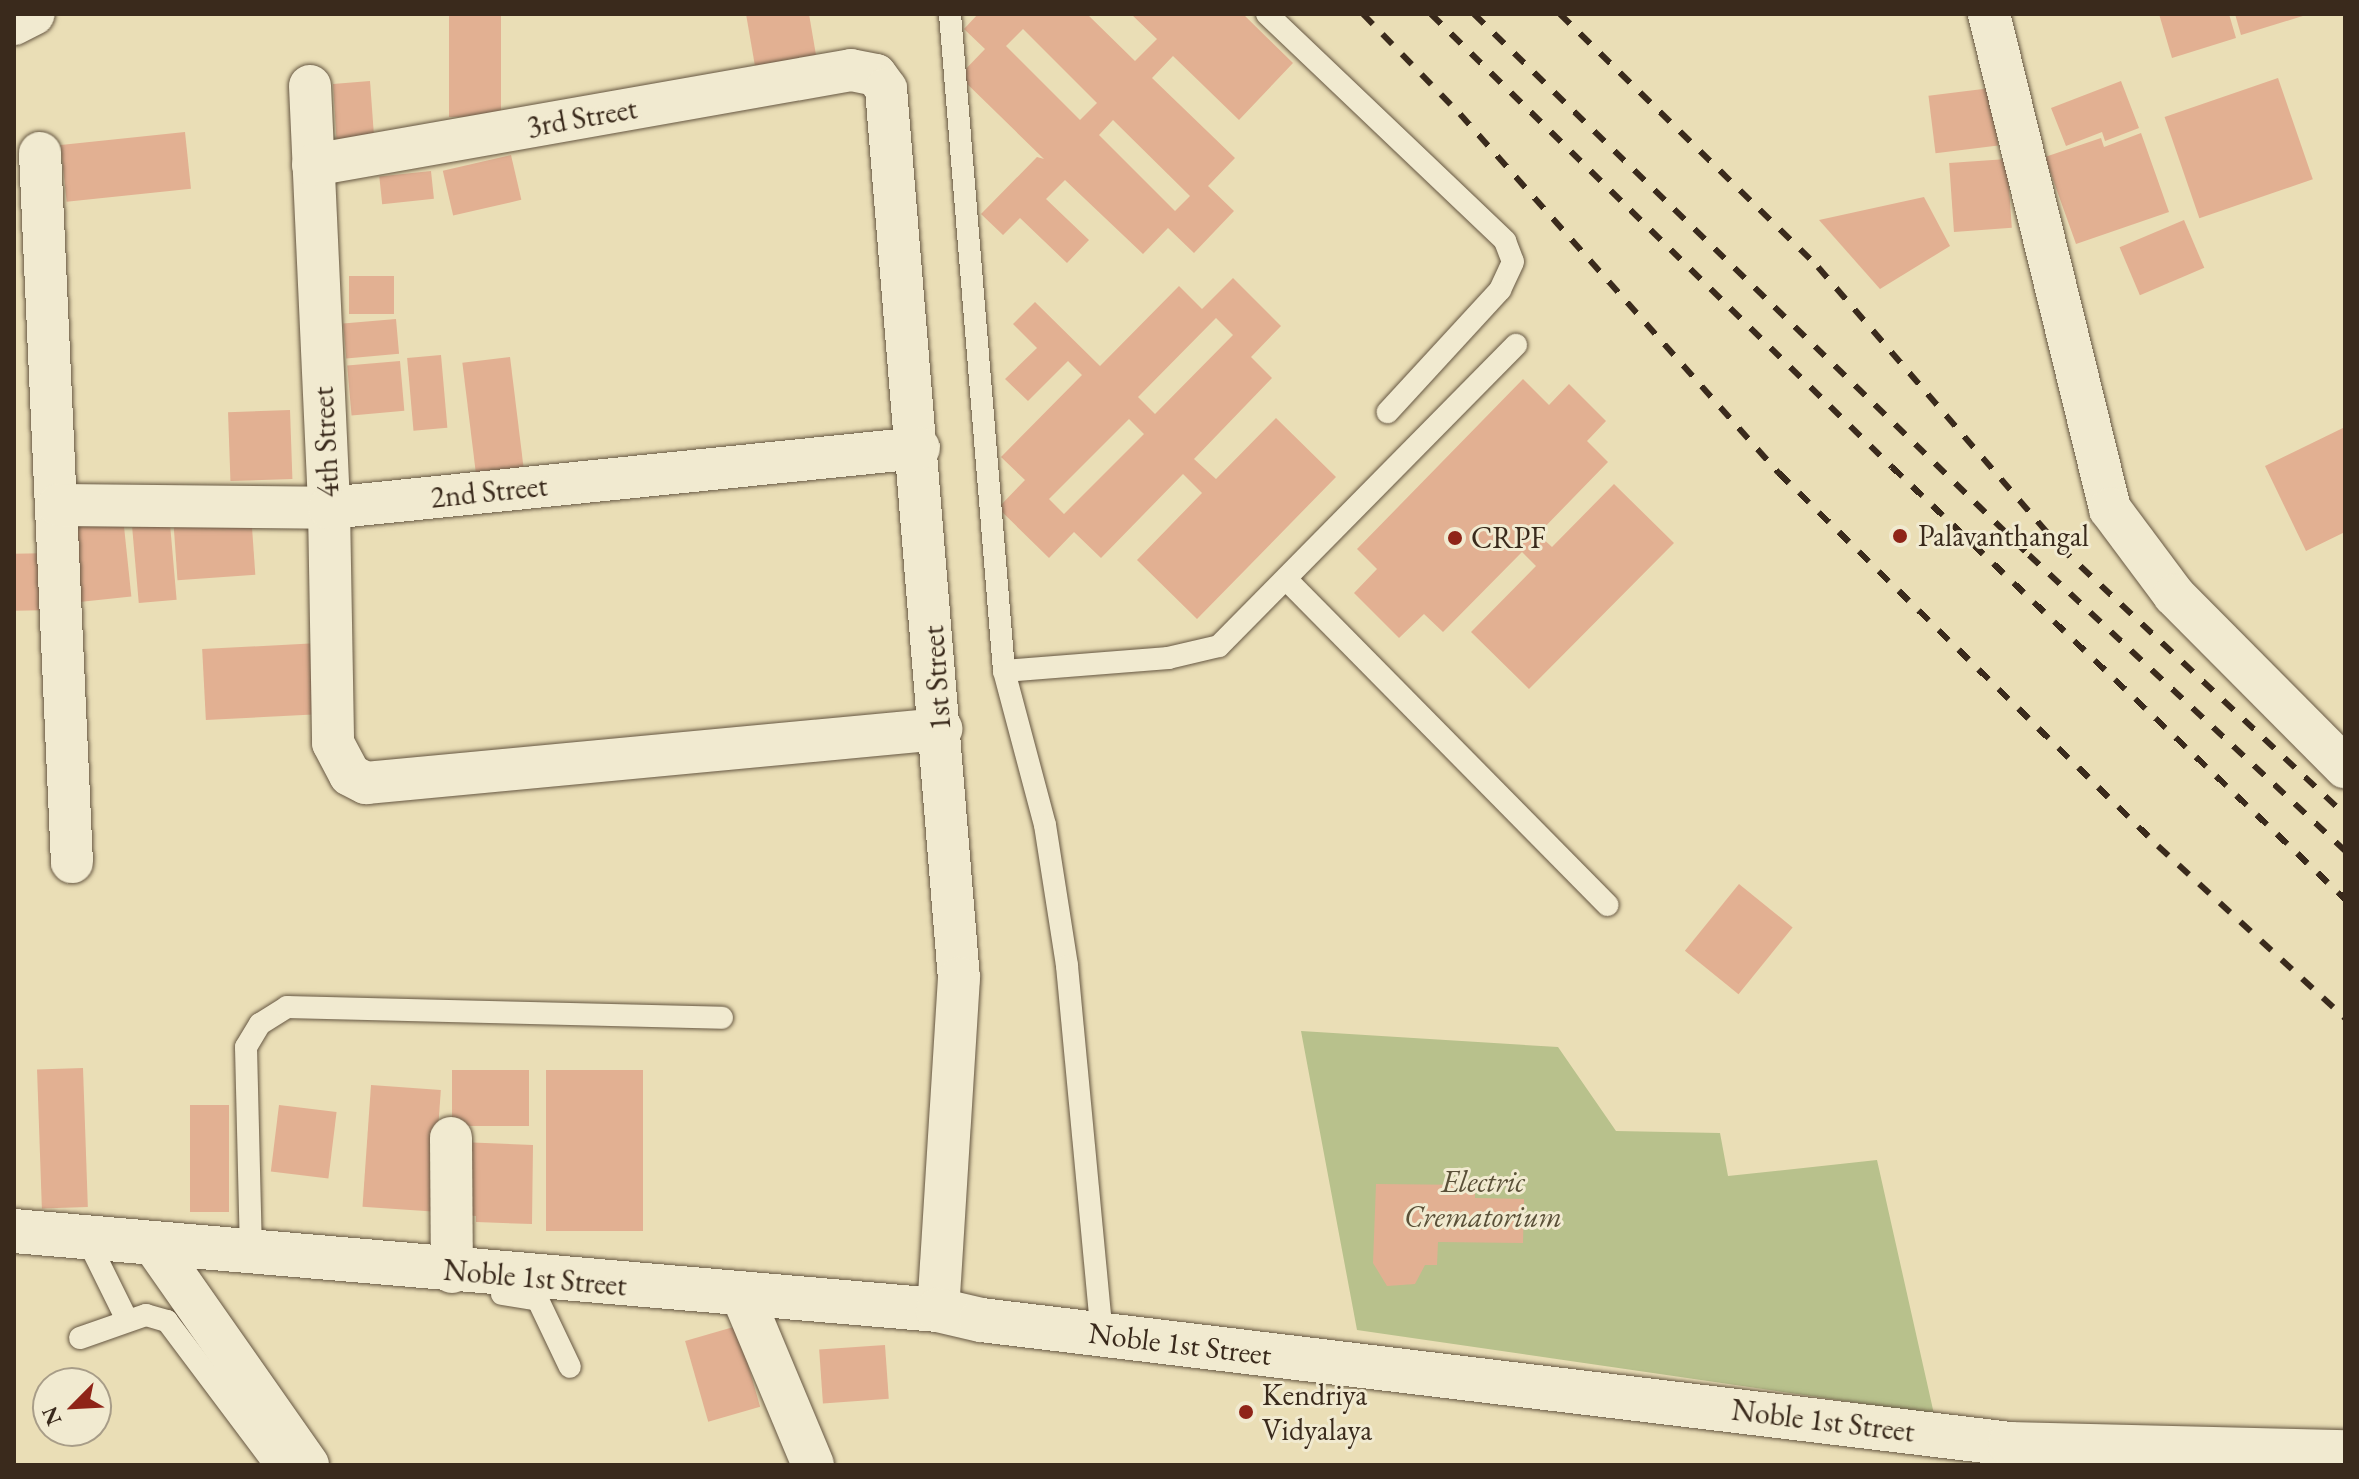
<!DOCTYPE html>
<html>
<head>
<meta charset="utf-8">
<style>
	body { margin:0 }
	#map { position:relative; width:2359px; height:1479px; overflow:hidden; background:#eadeb6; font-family:"EB Garamond",serif }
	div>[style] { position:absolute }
	.green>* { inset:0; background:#b8c18c }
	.building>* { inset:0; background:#e2b092; transform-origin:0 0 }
	.roads { filter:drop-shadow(0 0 2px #665742) drop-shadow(0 0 2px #665742) }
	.lane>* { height:22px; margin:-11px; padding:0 11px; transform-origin:11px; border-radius:11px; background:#f1ead0 }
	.street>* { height:42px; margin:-21px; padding:0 21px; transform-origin:21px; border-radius:21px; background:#f1ead0 }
	.secondary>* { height:44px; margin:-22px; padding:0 22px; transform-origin:22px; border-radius:22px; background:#f1ead0 }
	.rail>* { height:6px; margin-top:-3px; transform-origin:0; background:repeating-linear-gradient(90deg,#3a2a1c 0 14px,transparent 0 28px) }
	.dots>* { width:22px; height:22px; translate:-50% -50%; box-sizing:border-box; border:4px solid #f1ead0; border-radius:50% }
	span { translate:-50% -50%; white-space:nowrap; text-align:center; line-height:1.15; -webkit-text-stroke:6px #f1ead0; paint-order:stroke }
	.street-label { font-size:30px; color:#3a2a1c }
	.poi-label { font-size:30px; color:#3a2a1c }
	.left { translate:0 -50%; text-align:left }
	.park-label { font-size:30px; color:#5a5038; font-style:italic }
	.frame { position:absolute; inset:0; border:16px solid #3a2a1c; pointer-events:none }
	.north { position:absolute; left:32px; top:1367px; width:80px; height:80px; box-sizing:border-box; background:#f1ead0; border:2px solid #a89d88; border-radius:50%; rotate:246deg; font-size:22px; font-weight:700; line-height:32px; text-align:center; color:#3a2a1c }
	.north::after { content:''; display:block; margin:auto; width:28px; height:36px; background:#8f2418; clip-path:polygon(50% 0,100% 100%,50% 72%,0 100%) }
</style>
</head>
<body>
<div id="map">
	<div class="green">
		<i style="clip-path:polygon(1301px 1031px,1558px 1047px,1616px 1131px,1720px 1133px,1728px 1176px,1877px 1160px,1934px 1414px,1357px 1330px)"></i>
	</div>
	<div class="building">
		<i style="left:449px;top:14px;width:52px;height:103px"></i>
		<i style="clip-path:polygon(746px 14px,809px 14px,817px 61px,756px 72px)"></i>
		<i style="clip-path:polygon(evenodd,978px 14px,1087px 14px,1135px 61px,1157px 39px,1131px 14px,1243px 14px,1293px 63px,1239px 120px,1173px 56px,1152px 78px,1235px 158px,1208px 186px,1234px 211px,1194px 253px,1168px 228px,1143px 254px,1065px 180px,1046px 199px,1089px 240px,1067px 263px,1020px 218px,1003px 235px,981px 214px,1037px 157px,1044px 159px,959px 76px,985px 49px,964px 29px,978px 14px,1023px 29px,1097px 103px,1080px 120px,1006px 46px,1023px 29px,978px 14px,1113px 120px,1190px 196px,1175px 211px,1099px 135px,1113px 120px)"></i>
		<i style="clip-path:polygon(2159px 14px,2229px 14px,2236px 38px,2172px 58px)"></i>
		<i style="clip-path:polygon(2235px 14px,2306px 14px,2306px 15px,2241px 35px)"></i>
		<i style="left:2278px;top:78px;width:107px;height:120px;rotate:71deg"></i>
		<i style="clip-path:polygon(370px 81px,374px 136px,337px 148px,333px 84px)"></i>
		<i style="clip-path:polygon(2121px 81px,2139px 128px,2105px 141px,2102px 132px,2066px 146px,2051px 108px)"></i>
		<i style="left:1991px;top:88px;width:58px;height:63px;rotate:83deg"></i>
		<i style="left:185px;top:132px;width:57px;height:125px;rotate:84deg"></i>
		<i style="clip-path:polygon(2141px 133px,2169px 212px,2076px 244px,2045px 157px,2101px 138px,2104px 147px)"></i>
		<i style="left:511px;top:155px;width:46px;height:70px;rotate:77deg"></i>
		<i style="left:2007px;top:159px;width:69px;height:58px;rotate:86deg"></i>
		<i style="left:431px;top:171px;width:28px;height:52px;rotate:84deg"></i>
		<i style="clip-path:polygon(1924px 197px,1950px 246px,1880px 289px,1819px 220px)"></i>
		<i style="left:2184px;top:220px;width:52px;height:70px;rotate:67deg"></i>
		<i style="left:394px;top:276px;width:38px;height:45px;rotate:90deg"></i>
		<i style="clip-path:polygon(evenodd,1233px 278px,1281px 326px,1251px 357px,1272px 378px,1194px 459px,1216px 479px,1276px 418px,1336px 477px,1197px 619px,1137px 560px,1202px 493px,1183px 474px,1101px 558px,1074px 532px,1049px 558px,998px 508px,1025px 480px,1001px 457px,1082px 375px,1068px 361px,1028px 401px,1005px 379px,1037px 348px,1013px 324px,1035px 302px,1100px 366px,1179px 286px,1202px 309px,1233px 278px,1216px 318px,1233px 335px,1155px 414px,1138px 397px,1216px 318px,1233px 278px,1129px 419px,1144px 434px,1064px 514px,1049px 499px,1129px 419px)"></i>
		<i style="left:396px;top:319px;width:35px;height:53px;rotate:85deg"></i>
		<i style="left:441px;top:355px;width:73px;height:34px;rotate:85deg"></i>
		<i style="left:510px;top:357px;width:128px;height:48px;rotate:83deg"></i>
		<i style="left:400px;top:361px;width:50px;height:53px;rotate:85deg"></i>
		<i style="clip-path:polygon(1523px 379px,1549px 405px,1569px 384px,1606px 421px,1587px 441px,1608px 462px,1538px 534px,1552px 547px,1614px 484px,1674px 543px,1529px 689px,1471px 632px,1536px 566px,1522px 552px,1443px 632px,1424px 614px,1399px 638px,1354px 593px,1377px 569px,1357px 549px)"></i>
		<i style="left:290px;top:410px;width:69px;height:62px;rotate:88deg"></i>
		<i style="clip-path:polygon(2345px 427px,2345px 532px,2306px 551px,2265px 466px)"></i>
		<i style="left:251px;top:513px;width:62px;height:78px;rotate:86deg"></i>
		<i style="left:123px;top:517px;width:80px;height:57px;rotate:84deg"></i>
		<i style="left:170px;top:524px;width:76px;height:38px;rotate:85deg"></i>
		<i style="left:54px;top:553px;width:57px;height:40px;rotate:89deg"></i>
		<i style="left:319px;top:643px;width:71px;height:117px;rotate:87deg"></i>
		<i style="left:1739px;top:884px;width:69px;height:86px;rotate:39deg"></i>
		<i style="left:83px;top:1068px;width:139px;height:46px;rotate:88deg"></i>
		<i style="left:452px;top:1070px;width:77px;height:56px"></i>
		<i style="left:546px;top:1070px;width:97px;height:161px"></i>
		<i style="left:371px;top:1085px;width:70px;height:122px;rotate:4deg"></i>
		<i style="left:190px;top:1105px;width:39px;height:107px"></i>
		<i style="left:279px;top:1105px;width:58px;height:67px;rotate:7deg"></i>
		<i style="clip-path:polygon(460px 1142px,533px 1145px,532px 1224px,476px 1222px,476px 1216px,459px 1215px)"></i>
		<i style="clip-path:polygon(1376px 1184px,1475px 1185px,1475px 1198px,1524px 1199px,1523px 1243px,1438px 1242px,1437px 1265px,1425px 1265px,1415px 1284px,1387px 1286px,1373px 1263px)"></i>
		<i style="left:737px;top:1326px;width:84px;height:54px;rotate:74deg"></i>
		<i style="left:885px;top:1345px;width:54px;height:66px;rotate:86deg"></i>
	</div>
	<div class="roads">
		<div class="lane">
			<i style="left:950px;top:14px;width:659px;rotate:85.3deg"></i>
			<i style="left:1004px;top:671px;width:159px;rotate:75.1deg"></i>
			<i style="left:1045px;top:825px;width:143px;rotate:81.1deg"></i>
			<i style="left:1067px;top:966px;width:371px;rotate:84.6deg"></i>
			<i style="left:1267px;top:14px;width:329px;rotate:43.6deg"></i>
			<i style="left:1505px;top:241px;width:22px;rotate:69deg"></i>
			<i style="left:1513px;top:262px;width:31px;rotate:115deg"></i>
			<i style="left:1500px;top:290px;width:166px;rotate:132.6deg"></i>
			<i style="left:1288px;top:581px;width:455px;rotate:45.4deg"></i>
			<i style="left:1004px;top:671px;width:165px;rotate:-4.5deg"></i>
			<i style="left:1168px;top:658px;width:52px;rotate:-13.2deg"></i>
			<i style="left:1219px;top:646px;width:423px;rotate:-45.4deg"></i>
			<i style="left:86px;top:1237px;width:93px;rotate:63.7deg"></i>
			<i style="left:251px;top:1252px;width:205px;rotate:-91.4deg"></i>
			<i style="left:246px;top:1047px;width:27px;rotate:-59deg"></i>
			<i style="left:260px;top:1024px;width:32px;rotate:-32deg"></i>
			<i style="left:287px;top:1007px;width:435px;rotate:1.4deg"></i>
			<i style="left:502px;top:1294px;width:36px;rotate:9deg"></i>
			<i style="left:538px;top:1300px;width:74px;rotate:64.5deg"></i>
			<i style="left:80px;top:1338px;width:70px;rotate:-19.2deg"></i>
			<i style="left:146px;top:1315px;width:22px;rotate:16deg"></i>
			<i style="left:167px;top:1321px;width:180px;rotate:53.1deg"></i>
		</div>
		<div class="street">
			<i style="left:1989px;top:14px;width:510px;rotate:76.26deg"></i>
			<i style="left:2110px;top:509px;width:107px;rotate:53.3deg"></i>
			<i style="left:2174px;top:595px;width:243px;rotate:45.2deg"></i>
			<i style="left:14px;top:24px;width:22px;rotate:-27deg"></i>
			<i style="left:310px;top:86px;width:422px;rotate:87.4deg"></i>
			<i style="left:329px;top:508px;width:235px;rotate:89deg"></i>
			<i style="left:333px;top:743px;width:36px;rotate:62deg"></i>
			<i style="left:350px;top:775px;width:18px;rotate:27deg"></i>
			<i style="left:366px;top:783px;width:578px;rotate:-5.37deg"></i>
			<i style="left:40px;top:153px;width:710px;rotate:87.42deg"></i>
			<i style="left:313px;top:165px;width:546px;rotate:-10.01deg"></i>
			<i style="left:851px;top:70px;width:25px;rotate:11deg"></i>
			<i style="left:876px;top:75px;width:17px;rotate:54deg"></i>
			<i style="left:886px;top:89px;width:892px;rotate:85.31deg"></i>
			<i style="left:959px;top:978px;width:333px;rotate:93.6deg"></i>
			<i style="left:58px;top:505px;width:271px;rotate:0.6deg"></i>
			<i style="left:329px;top:508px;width:593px;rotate:-5.81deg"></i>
			<i style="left:451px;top:1138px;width:134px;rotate:89.6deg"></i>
			<i style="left:152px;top:1242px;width:272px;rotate:55deg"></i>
			<i style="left:742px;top:1295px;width:184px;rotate:67.3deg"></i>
		</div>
		<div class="secondary">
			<i style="left:14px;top:1231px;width:927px;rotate:4.89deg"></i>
			<i style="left:938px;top:1310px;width:44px;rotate:13.1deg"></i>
			<i style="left:981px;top:1320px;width:1036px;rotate:6.87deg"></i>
			<i style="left:2010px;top:1444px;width:335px;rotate:1.4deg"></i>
		</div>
	</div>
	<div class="rail">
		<i style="left:1363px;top:14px;width:139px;rotate:45.9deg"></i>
		<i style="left:1460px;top:114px;width:480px;rotate:48.4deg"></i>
		<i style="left:1779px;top:473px;width:532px;rotate:44.54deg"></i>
		<i style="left:2158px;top:846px;width:254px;rotate:42.6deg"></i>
		<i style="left:1431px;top:14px;width:646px;rotate:44.5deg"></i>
		<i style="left:1892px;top:467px;width:626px;rotate:43.64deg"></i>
		<i style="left:1474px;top:14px;width:775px;rotate:44.27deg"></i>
		<i style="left:2029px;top:555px;width:433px;rotate:43.1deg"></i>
		<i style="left:1560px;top:14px;width:361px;rotate:44.4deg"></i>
		<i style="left:1818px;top:267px;width:370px;rotate:49.2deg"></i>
		<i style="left:2060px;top:547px;width:391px;rotate:43.2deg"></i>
	</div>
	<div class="dots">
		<i style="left:1900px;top:536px;background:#8f2418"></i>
		<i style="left:1455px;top:538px;background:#8f2418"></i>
		<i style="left:1246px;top:1412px;background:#8f2418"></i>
	</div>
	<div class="street-label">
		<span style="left:582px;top:118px;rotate:-10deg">3rd Street</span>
		<span style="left:326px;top:442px;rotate:-93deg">4th Street</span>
		<span style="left:489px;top:492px;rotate:-6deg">2nd Street</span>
		<span style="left:937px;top:678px;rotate:-94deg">1st Street</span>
		<span style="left:535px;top:1278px;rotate:5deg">Noble 1st Street</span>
		<span style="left:1180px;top:1344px;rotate:7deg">Noble 1st Street</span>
		<span style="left:1823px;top:1421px;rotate:7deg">Noble 1st Street</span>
	</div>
	<div class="poi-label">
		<span class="left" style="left:1918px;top:536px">Palavanthangal</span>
		<span class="left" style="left:1471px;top:538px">CRPF</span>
		<span class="left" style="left:1262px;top:1412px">Kendriya<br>Vidyalaya</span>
	</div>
	<div class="park-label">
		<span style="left:1483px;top:1199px">Electric<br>Crematorium</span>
	</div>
	<div class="frame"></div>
	<div class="north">N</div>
</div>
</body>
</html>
